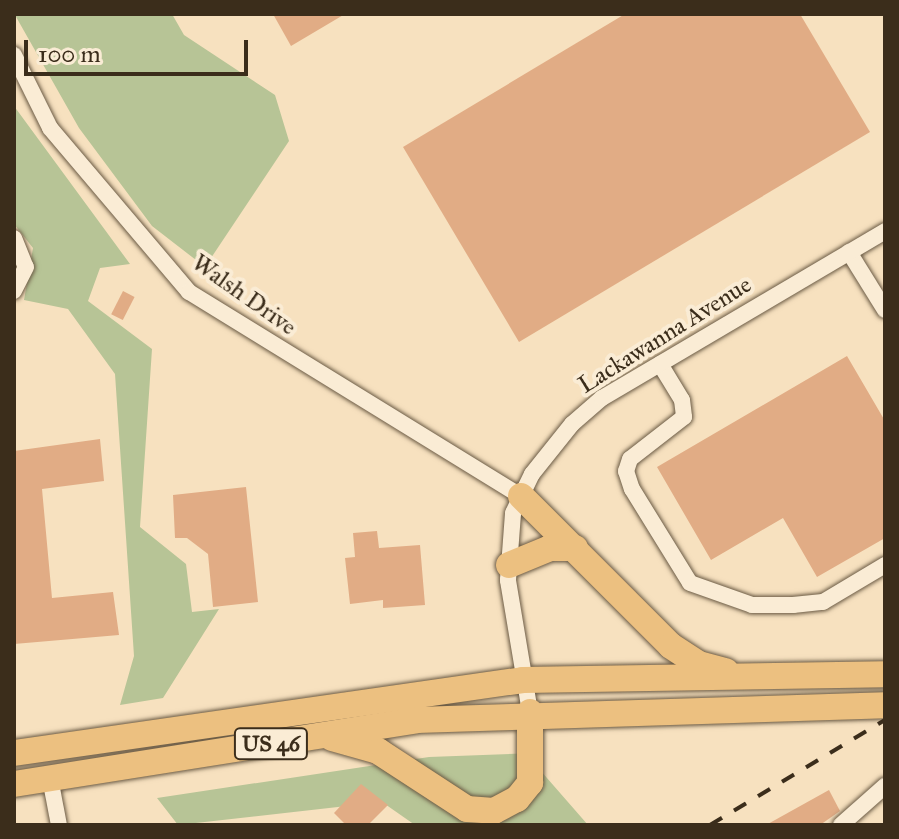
<!DOCTYPE html>
<html>
<head>
<meta charset="utf-8">
<style>
	body { margin:0 }
	#map { position:relative; width:899px; height:839px; overflow:hidden; background:#f7e1bf; font-family:"IM FELL Great Primer",serif }
	div>[style] { position:absolute }
	.green>* { inset:0; background:#b7c496 }
	.building>* { inset:0; background:#e1ac85; transform-origin:0 0 }
	.roads { filter:drop-shadow(0 0 2px #6a5a44) drop-shadow(0 0 2px #6a5a44) }
	.minor>* { height:16px; margin:-8px; padding:0 8px; transform-origin:8px; border-radius:8px; background:#faecd5 }
	.trunk>* { height:26px; margin:-13px; padding:0 13px; transform-origin:13px; border-radius:13px; background:#ecc080 }
	.rail>* { height:4px; margin-top:-2px; transform-origin:0; background:repeating-linear-gradient(90deg,#3b2d1b 0 14px,transparent 0 28px) }
	span { translate:-50% -50%; white-space:nowrap; text-align:center; line-height:1.15; -webkit-text-stroke:8px #faecd5; paint-order:stroke }
	.shield-label span { padding:2px 6px; background:#faecd5; border:2px solid; border-radius:6px; -webkit-text-stroke-width:0 }
	.shield-label { font-size:22px; color:#3b2d1b; font-weight:700 }
	.street-label { font-size:24px; color:#3b2d1b }
	.frame { position:absolute; inset:0; border:16px solid #3b2d1b; pointer-events:none }
	.scale { position:absolute; left:24px; top:40px; width:224px; height:36px; box-sizing:border-box; border:4px solid #3b2d1b; border-top:0; padding-left:10px; font-size:24px; line-height:28px; white-space:nowrap; color:#3b2d1b; -webkit-text-stroke:6px #faecd5; paint-order:stroke }
</style>
</head>
<body>
<div id="map">
	<div class="green">
		<i style="clip-path:polygon(172px 14px,184px 35px,275px 95px,289px 141px,205px 267px,152px 226px,79px 128px,15px 15px)"></i>
		<i style="clip-path:polygon(14px 106px,130px 264px,100px 268px,88px 301px,152px 349px,140px 527px,186px 564px,192px 612px,219px 609px,163px 698px,120px 705px,134px 656px,115px 374px,68px 309px,24px 300px,33px 248px,14px 224px)"></i>
		<i style="clip-path:polygon(534px 753px,533px 762px,588px 825px,415px 825px,382px 802px,178px 825px,157px 798px,429px 757px)"></i>
	</div>
	<div class="building">
		<i style="clip-path:polygon(273px 14px,345px 14px,291px 46px)"></i>
		<i style="clip-path:polygon(625px 14px,800px 14px,870px 132px,519px 342px,403px 147px)"></i>
		<i style="left:123px;top:291px;width:13px;height:26px;rotate:27deg"></i>
		<i style="clip-path:polygon(847px 356px,885px 421px,885px 538px,817px 577px,783px 518px,711px 560px,657px 467px)"></i>
		<i style="clip-path:polygon(100px 439px,104px 481px,42px 489px,52px 598px,113px 592px,119px 635px,14px 644px,14px 451px)"></i>
		<i style="clip-path:polygon(246px 487px,258px 602px,213px 607px,208px 554px,187px 538px,175px 538px,173px 495px)"></i>
		<i style="clip-path:polygon(377px 531px,379px 548px,420px 545px,425px 605px,383px 608px,383px 600px,350px 604px,345px 558px,355px 557px,353px 533px)"></i>
		<i style="clip-path:polygon(361px 784px,388px 805px,368px 825px,346px 825px,334px 813px)"></i>
		<i style="clip-path:polygon(829px 790px,840px 811px,820px 825px,766px 825px)"></i>
	</div>
	<div class="roads">
		<div class="minor">
			<i style="left:14px;top:55px;width:81px;rotate:63.7deg"></i>
			<i style="left:50px;top:128px;width:215px;rotate:49.7deg"></i>
			<i style="left:189px;top:292px;width:390px;rotate:31.6deg"></i>
			<i style="left:14px;top:238px;width:31px;rotate:68deg"></i>
			<i style="left:26px;top:267px;width:27px;rotate:117deg"></i>
			<i style="left:849px;top:252px;width:68px;rotate:58.2deg"></i>
			<i style="left:660px;top:364px;width:42px;rotate:58.6deg"></i>
			<i style="left:682px;top:400px;width:17px;rotate:83deg"></i>
			<i style="left:684px;top:417px;width:68px;rotate:142.1deg"></i>
			<i style="left:630px;top:459px;width:13px;rotate:108deg"></i>
			<i style="left:626px;top:471px;width:19px;rotate:72deg"></i>
			<i style="left:632px;top:489px;width:110px;rotate:58.3deg"></i>
			<i style="left:690px;top:583px;width:66px;rotate:19.5deg"></i>
			<i style="left:752px;top:605px;width:41px"></i>
			<i style="left:793px;top:605px;width:30px;rotate:-6deg"></i>
			<i style="left:823px;top:602px;width:72px;rotate:-30.8deg"></i>
			<i style="left:530px;top:712px;width:134px;rotate:-99.5deg"></i>
			<i style="left:508px;top:580px;width:67px;rotate:-85.7deg"></i>
			<i style="left:513px;top:513px;width:43px;rotate:-64deg"></i>
			<i style="left:532px;top:474px;width:64px;rotate:-51.3deg"></i>
			<i style="left:572px;top:424px;width:40px;rotate:-41deg"></i>
			<i style="left:602px;top:398px;width:329px;rotate:-30.5deg"></i>
			<i style="left:50px;top:778px;width:48px;rotate:79.2deg"></i>
			<i style="left:841px;top:825px;width:59px;rotate:-41.6deg"></i>
		</div>
		<div class="trunk">
			<i style="left:521px;top:496px;width:212px;rotate:45deg"></i>
			<i style="left:671px;top:646px;width:33px;rotate:33deg"></i>
			<i style="left:699px;top:664px;width:28px;rotate:15deg"></i>
			<i style="left:509px;top:565px;width:44px;rotate:-22.5deg"></i>
			<i style="left:550px;top:548px;width:25px"></i>
			<i style="left:332px;top:738px;width:48px;rotate:15.8deg"></i>
			<i style="left:378px;top:751px;width:106px;rotate:33.1deg"></i>
			<i style="left:467px;top:809px;width:27px;rotate:4deg"></i>
			<i style="left:494px;top:811px;width:26px;rotate:-28deg"></i>
			<i style="left:517px;top:799px;width:21px;rotate:-51deg"></i>
			<i style="left:530px;top:783px;width:71px;rotate:-90deg"></i>
			<i style="left:14px;top:753px;width:514px;rotate:-8.16deg"></i>
			<i style="left:523px;top:680px;width:362px;rotate:-0.9deg"></i>
			<i style="left:14px;top:784px;width:407px;rotate:-9deg"></i>
			<i style="left:416px;top:720px;width:469px;rotate:-1.8deg"></i>
		</div>
	</div>
	<div class="rail">
		<i style="left:710px;top:825px;width:204px;rotate:-31deg"></i>
	</div>
	<div class="shield-label">
		<span style="left:271px;top:744px">US 46</span>
	</div>
	<div class="street-label">
		<span style="left:244px;top:295px;rotate:35deg">Walsh Drive</span>
		<span style="left:665px;top:335px;rotate:-32deg">Lackawanna Avenue</span>
	</div>
	<div class="frame"></div>
	<div class="scale">100 m</div>
</div>
</body>
</html>
